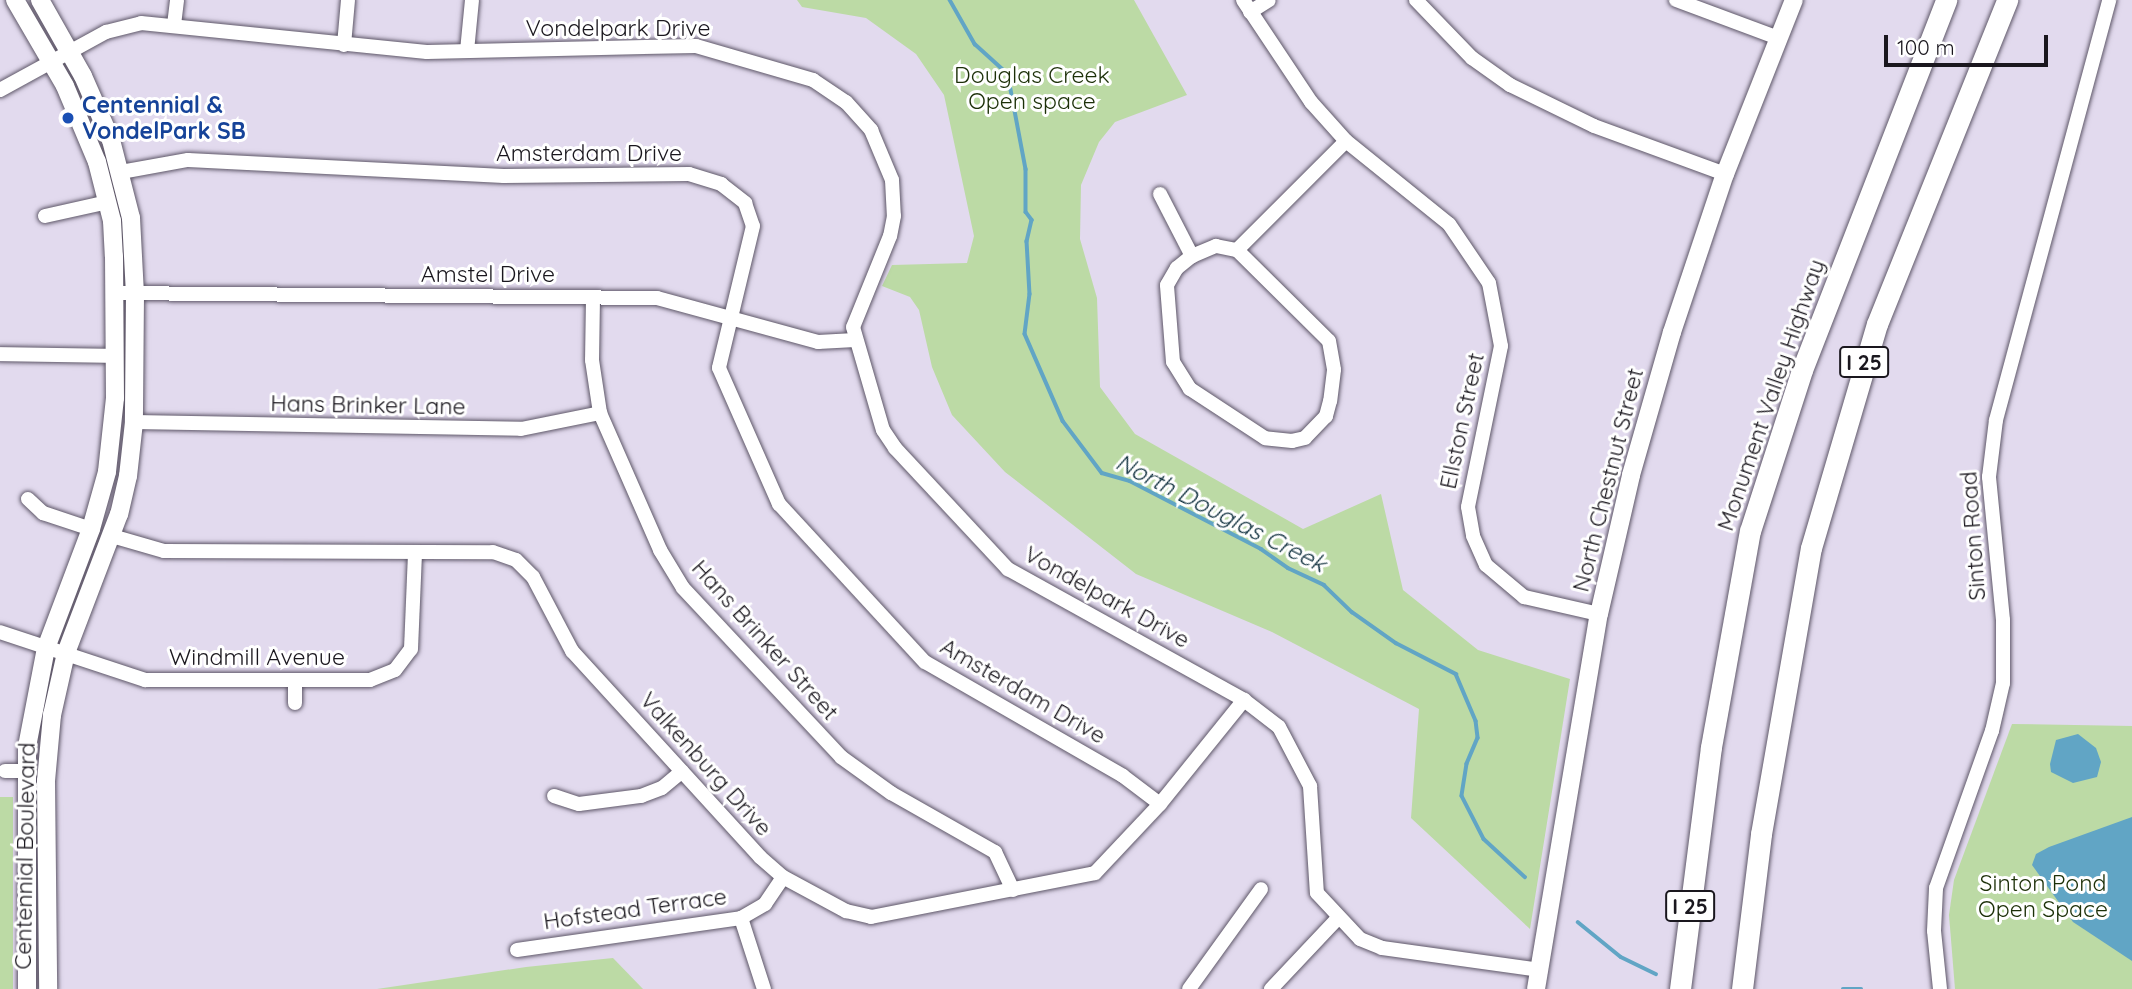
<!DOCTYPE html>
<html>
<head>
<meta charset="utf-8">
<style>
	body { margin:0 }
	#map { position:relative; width:2132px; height:989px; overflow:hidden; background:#e2daee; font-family:Quicksand,sans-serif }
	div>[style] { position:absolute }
	.green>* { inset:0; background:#bcdaa5; transform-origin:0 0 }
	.water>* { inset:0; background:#61a5c5 }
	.stream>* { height:3.5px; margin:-1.75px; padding:0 1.75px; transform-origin:1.75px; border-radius:1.75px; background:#61a5c5 }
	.roads { filter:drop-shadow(0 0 2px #5e5768) drop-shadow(0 0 2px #5e5768) }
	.minor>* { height:14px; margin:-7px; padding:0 7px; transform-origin:7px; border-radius:7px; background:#fff }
	.major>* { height:18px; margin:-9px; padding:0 9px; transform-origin:9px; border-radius:9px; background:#fff }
	.highway>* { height:21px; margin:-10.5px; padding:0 10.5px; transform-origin:10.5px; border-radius:10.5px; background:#fff }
	.dots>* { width:19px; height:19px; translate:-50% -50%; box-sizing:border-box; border:4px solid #fff; border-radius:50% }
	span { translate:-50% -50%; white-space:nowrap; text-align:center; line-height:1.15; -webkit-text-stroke:6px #fff; paint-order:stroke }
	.shield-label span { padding:2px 5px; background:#fff; border:2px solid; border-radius:5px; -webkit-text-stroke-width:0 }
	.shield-label { font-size:21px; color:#1a171e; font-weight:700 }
	.street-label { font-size:23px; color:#1a171e }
	.park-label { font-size:23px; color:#1c3008 }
	.transit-label { font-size:23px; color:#164399; font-weight:700 }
	.left { translate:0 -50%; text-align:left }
	.water-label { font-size:24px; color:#11313f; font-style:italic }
	.scale { position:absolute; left:1884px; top:35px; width:164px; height:32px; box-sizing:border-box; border:4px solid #1a171e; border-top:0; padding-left:9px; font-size:21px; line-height:24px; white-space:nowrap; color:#1a171e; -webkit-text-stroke:5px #fff; paint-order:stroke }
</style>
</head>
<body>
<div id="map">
	<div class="green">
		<i style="clip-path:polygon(797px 0,1134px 0,1187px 95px,1115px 122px,1099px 142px,1081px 185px,1080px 239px,1097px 298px,1100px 387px,1135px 434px,1303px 529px,1381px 494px,1403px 590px,1478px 650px,1570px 679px,1530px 929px,1411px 818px,1419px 709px,1272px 632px,1136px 574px,1005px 472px,952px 415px,932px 367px,919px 310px,910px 297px,882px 286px,892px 265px,967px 263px,974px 236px,944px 95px,916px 54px,866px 18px,802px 7px)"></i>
		<i style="clip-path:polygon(2012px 724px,2132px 726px,2132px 989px,1955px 989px,1949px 915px,1954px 880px)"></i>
		<i style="left:0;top:797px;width:13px;height:192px"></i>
		<i style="clip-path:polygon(613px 958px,643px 989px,377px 989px,526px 967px)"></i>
	</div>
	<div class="water">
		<i style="clip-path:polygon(2078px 734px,2096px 748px,2101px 762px,2097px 777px,2073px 783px,2051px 772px,2050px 764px,2056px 740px)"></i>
		<i style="clip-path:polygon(2132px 817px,2132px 961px,2073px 922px,2032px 865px,2036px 854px,2049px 847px)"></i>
	</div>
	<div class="stream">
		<i style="left:950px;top:0;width:51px;rotate:60.4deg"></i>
		<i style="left:975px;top:44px;width:45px;rotate:42.3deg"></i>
		<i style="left:1008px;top:74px;width:97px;rotate:79.3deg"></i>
		<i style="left:1026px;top:169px;width:43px;rotate:90deg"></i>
		<i style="left:1026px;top:212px;width:10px;rotate:53deg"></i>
		<i style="left:1032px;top:220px;width:22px;rotate:103deg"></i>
		<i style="left:1027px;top:241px;width:53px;rotate:86.8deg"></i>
		<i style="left:1030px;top:294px;width:40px;rotate:97.1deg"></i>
		<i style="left:1025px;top:334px;width:95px;rotate:66.4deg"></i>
		<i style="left:1063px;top:421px;width:65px;rotate:53.1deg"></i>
		<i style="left:1102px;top:473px;width:29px;rotate:16deg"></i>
		<i style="left:1130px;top:481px;width:148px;rotate:27.4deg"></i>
		<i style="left:1261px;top:549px;width:33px;rotate:35deg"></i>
		<i style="left:1288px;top:568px;width:40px;rotate:25deg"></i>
		<i style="left:1324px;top:585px;width:39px;rotate:44deg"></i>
		<i style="left:1352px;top:612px;width:54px;rotate:35.2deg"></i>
		<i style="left:1396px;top:643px;width:68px;rotate:27.3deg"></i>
		<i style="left:1456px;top:674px;width:51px;rotate:66.9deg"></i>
		<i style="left:1476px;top:721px;width:17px;rotate:83deg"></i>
		<i style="left:1478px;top:738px;width:28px;rotate:113deg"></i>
		<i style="left:1467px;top:764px;width:32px;rotate:99deg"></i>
		<i style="left:1462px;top:796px;width:48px;rotate:62.9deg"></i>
		<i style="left:1484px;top:839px;width:56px;rotate:42.8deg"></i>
		<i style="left:1578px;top:922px;width:55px;rotate:39.1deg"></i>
		<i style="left:1621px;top:957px;width:39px;rotate:26deg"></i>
		<i style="left:1843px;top:989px;width:18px"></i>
	</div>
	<div class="roads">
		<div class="minor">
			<i style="left:1243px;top:0;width:123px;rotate:56.3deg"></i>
			<i style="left:1311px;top:102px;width:52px;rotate:48.1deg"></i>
			<i style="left:1346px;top:141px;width:132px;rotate:38.9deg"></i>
			<i style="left:1449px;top:224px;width:71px;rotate:55.9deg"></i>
			<i style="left:1489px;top:283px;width:64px;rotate:79.2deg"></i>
			<i style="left:1501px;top:346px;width:164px;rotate:101.6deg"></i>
			<i style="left:1468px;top:507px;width:29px;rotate:80deg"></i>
			<i style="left:1473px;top:536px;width:32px;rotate:66deg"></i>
			<i style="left:1486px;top:565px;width:50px;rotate:40.1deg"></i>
			<i style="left:1524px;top:597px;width:77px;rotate:12.8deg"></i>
			<i style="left:1416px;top:0;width:81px;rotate:46deg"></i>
			<i style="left:1472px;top:58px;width:47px;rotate:35.4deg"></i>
			<i style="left:1510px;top:85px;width:93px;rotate:26deg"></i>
			<i style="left:1594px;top:126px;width:140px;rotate:20.1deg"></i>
			<i style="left:1676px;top:0;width:109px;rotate:20.4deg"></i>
			<i style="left:1250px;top:12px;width:22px;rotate:-32deg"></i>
			<i style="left:174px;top:25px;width:25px;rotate:-83deg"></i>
			<i style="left:344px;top:45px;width:45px;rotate:-84.9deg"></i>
			<i style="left:467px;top:51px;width:51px;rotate:-84.4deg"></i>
			<i style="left:0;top:90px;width:121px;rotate:-28.7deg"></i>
			<i style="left:106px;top:32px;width:36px;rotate:-14deg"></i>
			<i style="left:141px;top:23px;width:287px;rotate:5.8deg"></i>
			<i style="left:427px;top:52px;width:269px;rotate:-1.3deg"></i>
			<i style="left:696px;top:46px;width:122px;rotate:16.2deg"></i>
			<i style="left:813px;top:80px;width:40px;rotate:34deg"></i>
			<i style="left:846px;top:102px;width:38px;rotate:48deg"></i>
			<i style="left:871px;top:130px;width:54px;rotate:67.2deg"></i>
			<i style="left:892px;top:180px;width:36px;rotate:87deg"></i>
			<i style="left:894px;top:216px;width:20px;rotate:101deg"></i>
			<i style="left:890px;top:236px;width:98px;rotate:112.1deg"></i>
			<i style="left:853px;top:327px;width:107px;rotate:73.8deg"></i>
			<i style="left:883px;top:430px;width:22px;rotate:56deg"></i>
			<i style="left:895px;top:448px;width:166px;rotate:47deg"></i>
			<i style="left:1008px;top:569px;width:270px;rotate:29deg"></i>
			<i style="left:1244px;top:700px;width:44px;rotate:37.6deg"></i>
			<i style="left:1279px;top:727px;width:67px;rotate:62.3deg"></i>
			<i style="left:1310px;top:786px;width:107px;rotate:86.3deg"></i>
			<i style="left:1317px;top:893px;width:63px;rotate:46.9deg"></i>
			<i style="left:1360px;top:939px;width:24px;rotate:22deg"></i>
			<i style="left:1382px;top:948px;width:160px;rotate:7.9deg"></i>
			<i style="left:121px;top:172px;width:68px;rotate:-10.2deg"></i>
			<i style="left:188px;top:160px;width:316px;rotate:2.9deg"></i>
			<i style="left:504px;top:176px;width:185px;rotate:-0.6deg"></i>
			<i style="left:689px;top:174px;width:34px;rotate:17deg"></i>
			<i style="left:721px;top:184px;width:31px;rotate:38deg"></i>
			<i style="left:745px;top:203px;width:24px;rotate:71deg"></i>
			<i style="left:753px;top:226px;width:146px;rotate:103.5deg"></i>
			<i style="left:719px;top:368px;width:149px;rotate:66.2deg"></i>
			<i style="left:779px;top:504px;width:215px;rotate:47.3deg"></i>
			<i style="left:925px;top:662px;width:228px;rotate:29.9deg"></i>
			<i style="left:1123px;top:776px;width:46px;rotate:37.1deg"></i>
			<i style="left:1160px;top:194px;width:70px;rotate:62.7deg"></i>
			<i style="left:45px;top:216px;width:65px;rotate:-12.5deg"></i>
			<i style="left:1237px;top:250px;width:129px;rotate:44.7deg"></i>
			<i style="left:1329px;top:341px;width:29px;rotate:80deg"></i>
			<i style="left:1334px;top:370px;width:31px;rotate:97deg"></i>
			<i style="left:1330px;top:401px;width:16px;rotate:105deg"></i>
			<i style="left:1326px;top:416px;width:30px;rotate:134deg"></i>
			<i style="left:1305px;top:438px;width:13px;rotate:167deg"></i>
			<i style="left:1292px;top:441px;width:27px;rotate:-174deg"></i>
			<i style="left:1265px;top:438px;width:90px;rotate:-146.8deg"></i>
			<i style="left:1190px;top:389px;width:32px;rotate:-122deg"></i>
			<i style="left:1173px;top:362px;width:77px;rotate:-94.5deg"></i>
			<i style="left:1167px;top:285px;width:20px;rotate:-60deg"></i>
			<i style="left:1177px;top:268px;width:19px;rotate:-39deg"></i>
			<i style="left:1192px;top:256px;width:26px;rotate:-23deg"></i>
			<i style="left:1216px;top:246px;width:21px;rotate:11deg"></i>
			<i style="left:1237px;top:250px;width:154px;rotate:-45deg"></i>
			<i style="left:114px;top:293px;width:543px;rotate:0.53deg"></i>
			<i style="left:657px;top:298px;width:167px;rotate:15.3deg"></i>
			<i style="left:818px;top:342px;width:37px;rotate:-3deg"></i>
			<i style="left:593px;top:298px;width:62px;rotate:90.9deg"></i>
			<i style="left:592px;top:360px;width:54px;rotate:81.4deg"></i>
			<i style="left:600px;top:413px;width:150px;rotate:66.3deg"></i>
			<i style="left:660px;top:550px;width:44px;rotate:58.8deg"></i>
			<i style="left:683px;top:588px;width:231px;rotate:46.9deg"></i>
			<i style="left:841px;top:757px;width:62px;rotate:35.8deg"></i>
			<i style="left:891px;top:793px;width:120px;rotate:29.6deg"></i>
			<i style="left:995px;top:852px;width:42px;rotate:64.7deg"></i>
			<i style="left:0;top:354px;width:114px;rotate:1deg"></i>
			<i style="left:134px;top:422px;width:387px;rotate:1deg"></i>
			<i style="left:521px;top:429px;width:81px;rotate:-11.4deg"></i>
			<i style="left:28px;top:499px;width:21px;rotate:43deg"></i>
			<i style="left:43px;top:513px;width:51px;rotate:18.4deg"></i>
			<i style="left:112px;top:536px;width:54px;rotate:16.1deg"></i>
			<i style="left:164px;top:551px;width:329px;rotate:0.2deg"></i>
			<i style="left:493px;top:552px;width:24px;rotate:19deg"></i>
			<i style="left:516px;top:560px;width:24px;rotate:45deg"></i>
			<i style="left:533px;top:577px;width:84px;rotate:62.2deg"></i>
			<i style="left:572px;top:651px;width:279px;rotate:47.6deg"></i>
			<i style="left:760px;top:857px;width:30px;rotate:41deg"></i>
			<i style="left:783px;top:877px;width:72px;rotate:28.4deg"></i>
			<i style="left:846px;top:911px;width:26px;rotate:13deg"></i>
			<i style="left:871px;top:917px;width:228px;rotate:-11.1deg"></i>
			<i style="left:1095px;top:873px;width:95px;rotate:-46.7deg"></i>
			<i style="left:1160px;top:804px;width:134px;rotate:-51.1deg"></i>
			<i style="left:0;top:632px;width:153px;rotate:18.3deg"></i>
			<i style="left:145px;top:680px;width:225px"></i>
			<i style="left:370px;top:680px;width:27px;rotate:-22deg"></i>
			<i style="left:395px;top:670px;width:26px;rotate:-53deg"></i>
			<i style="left:411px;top:649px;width:97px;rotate:-87.6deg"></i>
			<i style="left:295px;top:703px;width:23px;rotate:-90deg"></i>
			<i style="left:5px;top:771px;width:20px"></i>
			<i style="left:554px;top:796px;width:26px;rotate:18deg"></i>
			<i style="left:579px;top:804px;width:63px;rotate:-7.4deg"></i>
			<i style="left:641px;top:796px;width:22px;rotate:-21deg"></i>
			<i style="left:662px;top:788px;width:26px;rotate:-40deg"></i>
			<i style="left:741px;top:918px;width:75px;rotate:72.1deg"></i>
			<i style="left:517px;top:950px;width:226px;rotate:-8.1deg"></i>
			<i style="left:741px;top:918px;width:28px;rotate:-30deg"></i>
			<i style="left:765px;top:904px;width:32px;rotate:-56deg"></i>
			<i style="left:1189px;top:989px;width:123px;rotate:-54.2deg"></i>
			<i style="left:1271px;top:989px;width:98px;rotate:-46.7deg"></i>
			<i style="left:1940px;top:989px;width:58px;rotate:-95.9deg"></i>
			<i style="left:1934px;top:931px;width:43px;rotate:-87.3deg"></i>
			<i style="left:1936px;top:888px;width:167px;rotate:-70.4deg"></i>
			<i style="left:1992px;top:731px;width:49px;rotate:-77.1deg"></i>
			<i style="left:2003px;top:683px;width:63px;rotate:-90deg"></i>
			<i style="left:2003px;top:620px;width:144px;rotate:-95.6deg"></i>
			<i style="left:1989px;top:477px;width:57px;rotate:-83deg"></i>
			<i style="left:1996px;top:420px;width:435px;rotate:-74.9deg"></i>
		</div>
		<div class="major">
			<i style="left:15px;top:0;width:99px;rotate:59.8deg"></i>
			<i style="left:65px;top:86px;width:82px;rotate:67.2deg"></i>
			<i style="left:97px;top:162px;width:61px;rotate:75.7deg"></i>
			<i style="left:112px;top:221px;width:35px;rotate:87deg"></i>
			<i style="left:114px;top:256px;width:142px;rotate:89.6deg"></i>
			<i style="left:115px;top:398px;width:74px;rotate:96.2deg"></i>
			<i style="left:107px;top:472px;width:59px;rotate:105.7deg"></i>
			<i style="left:91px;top:529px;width:127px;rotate:110.7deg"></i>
			<i style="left:46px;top:648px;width:101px;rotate:100.9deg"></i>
			<i style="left:27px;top:747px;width:242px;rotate:90deg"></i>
			<i style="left:40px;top:0;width:87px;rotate:60.5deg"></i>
			<i style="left:83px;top:76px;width:70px;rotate:66.4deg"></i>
			<i style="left:111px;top:140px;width:81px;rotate:75.6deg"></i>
			<i style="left:131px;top:218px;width:77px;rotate:87deg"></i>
			<i style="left:135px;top:295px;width:127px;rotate:90.5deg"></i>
			<i style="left:134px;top:422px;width:54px;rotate:96.3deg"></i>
			<i style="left:128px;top:476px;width:39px;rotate:103deg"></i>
			<i style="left:119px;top:514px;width:149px;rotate:110.9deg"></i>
			<i style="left:66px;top:653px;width:64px;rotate:102.7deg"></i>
			<i style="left:52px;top:715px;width:66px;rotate:95.2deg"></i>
			<i style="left:46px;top:781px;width:208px;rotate:89.4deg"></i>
			<i style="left:1536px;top:989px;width:380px;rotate:-80.5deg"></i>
			<i style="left:1599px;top:614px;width:143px;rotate:-77deg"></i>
			<i style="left:1631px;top:475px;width:149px;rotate:-74deg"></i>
			<i style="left:1672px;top:332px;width:167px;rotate:-71.5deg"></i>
			<i style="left:1725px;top:174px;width:187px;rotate:-68.4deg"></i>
		</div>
		<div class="highway">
			<i style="left:1680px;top:989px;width:244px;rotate:-82.7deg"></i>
			<i style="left:1711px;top:747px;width:219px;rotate:-79.8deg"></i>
			<i style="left:1750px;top:531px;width:169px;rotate:-72.1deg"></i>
			<i style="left:1802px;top:370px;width:397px;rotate:-68.7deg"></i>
			<i style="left:1742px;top:989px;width:156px;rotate:-83deg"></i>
			<i style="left:1761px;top:834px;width:290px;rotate:-80.1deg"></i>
			<i style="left:1811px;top:548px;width:234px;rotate:-73.6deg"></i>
			<i style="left:1877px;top:324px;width:349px;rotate:-68.1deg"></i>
		</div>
	</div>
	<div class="dots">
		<i style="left:68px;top:118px;background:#1a4fb4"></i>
	</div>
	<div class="shield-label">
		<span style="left:1864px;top:362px">I 25</span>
		<span style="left:1690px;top:906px">I 25</span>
	</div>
	<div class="street-label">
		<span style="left:618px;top:28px">Vondelpark Drive</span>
		<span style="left:589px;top:153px">Amsterdam Drive</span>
		<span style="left:488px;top:274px">Amstel Drive</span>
		<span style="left:1771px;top:395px;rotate:-71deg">Monument Valley Highway</span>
		<span style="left:368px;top:405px;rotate:1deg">Hans Brinker Lane</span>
		<span style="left:1462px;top:421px;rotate:-78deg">Ellston Street</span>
		<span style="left:1608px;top:480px;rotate:-76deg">North Chestnut Street</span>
		<span style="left:1973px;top:536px;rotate:-94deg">Sinton Road</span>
		<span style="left:1107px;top:597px;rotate:29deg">Vondelpark Drive</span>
		<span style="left:765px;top:640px;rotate:48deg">Hans Brinker Street</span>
		<span style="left:257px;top:657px">Windmill Avenue</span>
		<span style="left:1023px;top:691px;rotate:30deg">Amsterdam Drive</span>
		<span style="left:706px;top:764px;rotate:48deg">Valkenburg Drive</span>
		<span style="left:25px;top:856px;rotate:-89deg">Centennial Boulevard</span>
		<span style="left:635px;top:909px;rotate:-8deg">Hofstead Terrace</span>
	</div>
	<div class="park-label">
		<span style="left:1032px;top:88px">Douglas Creek<br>Open space</span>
		<span style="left:2043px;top:896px">Sinton Pond<br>Open Space</span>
	</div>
	<div class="transit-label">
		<span class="left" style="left:82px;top:118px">Centennial &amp;<br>VondelPark SB</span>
	</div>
	<div class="water-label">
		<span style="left:1221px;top:513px;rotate:27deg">North Douglas Creek</span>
	</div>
	<div class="scale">100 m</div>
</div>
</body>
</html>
